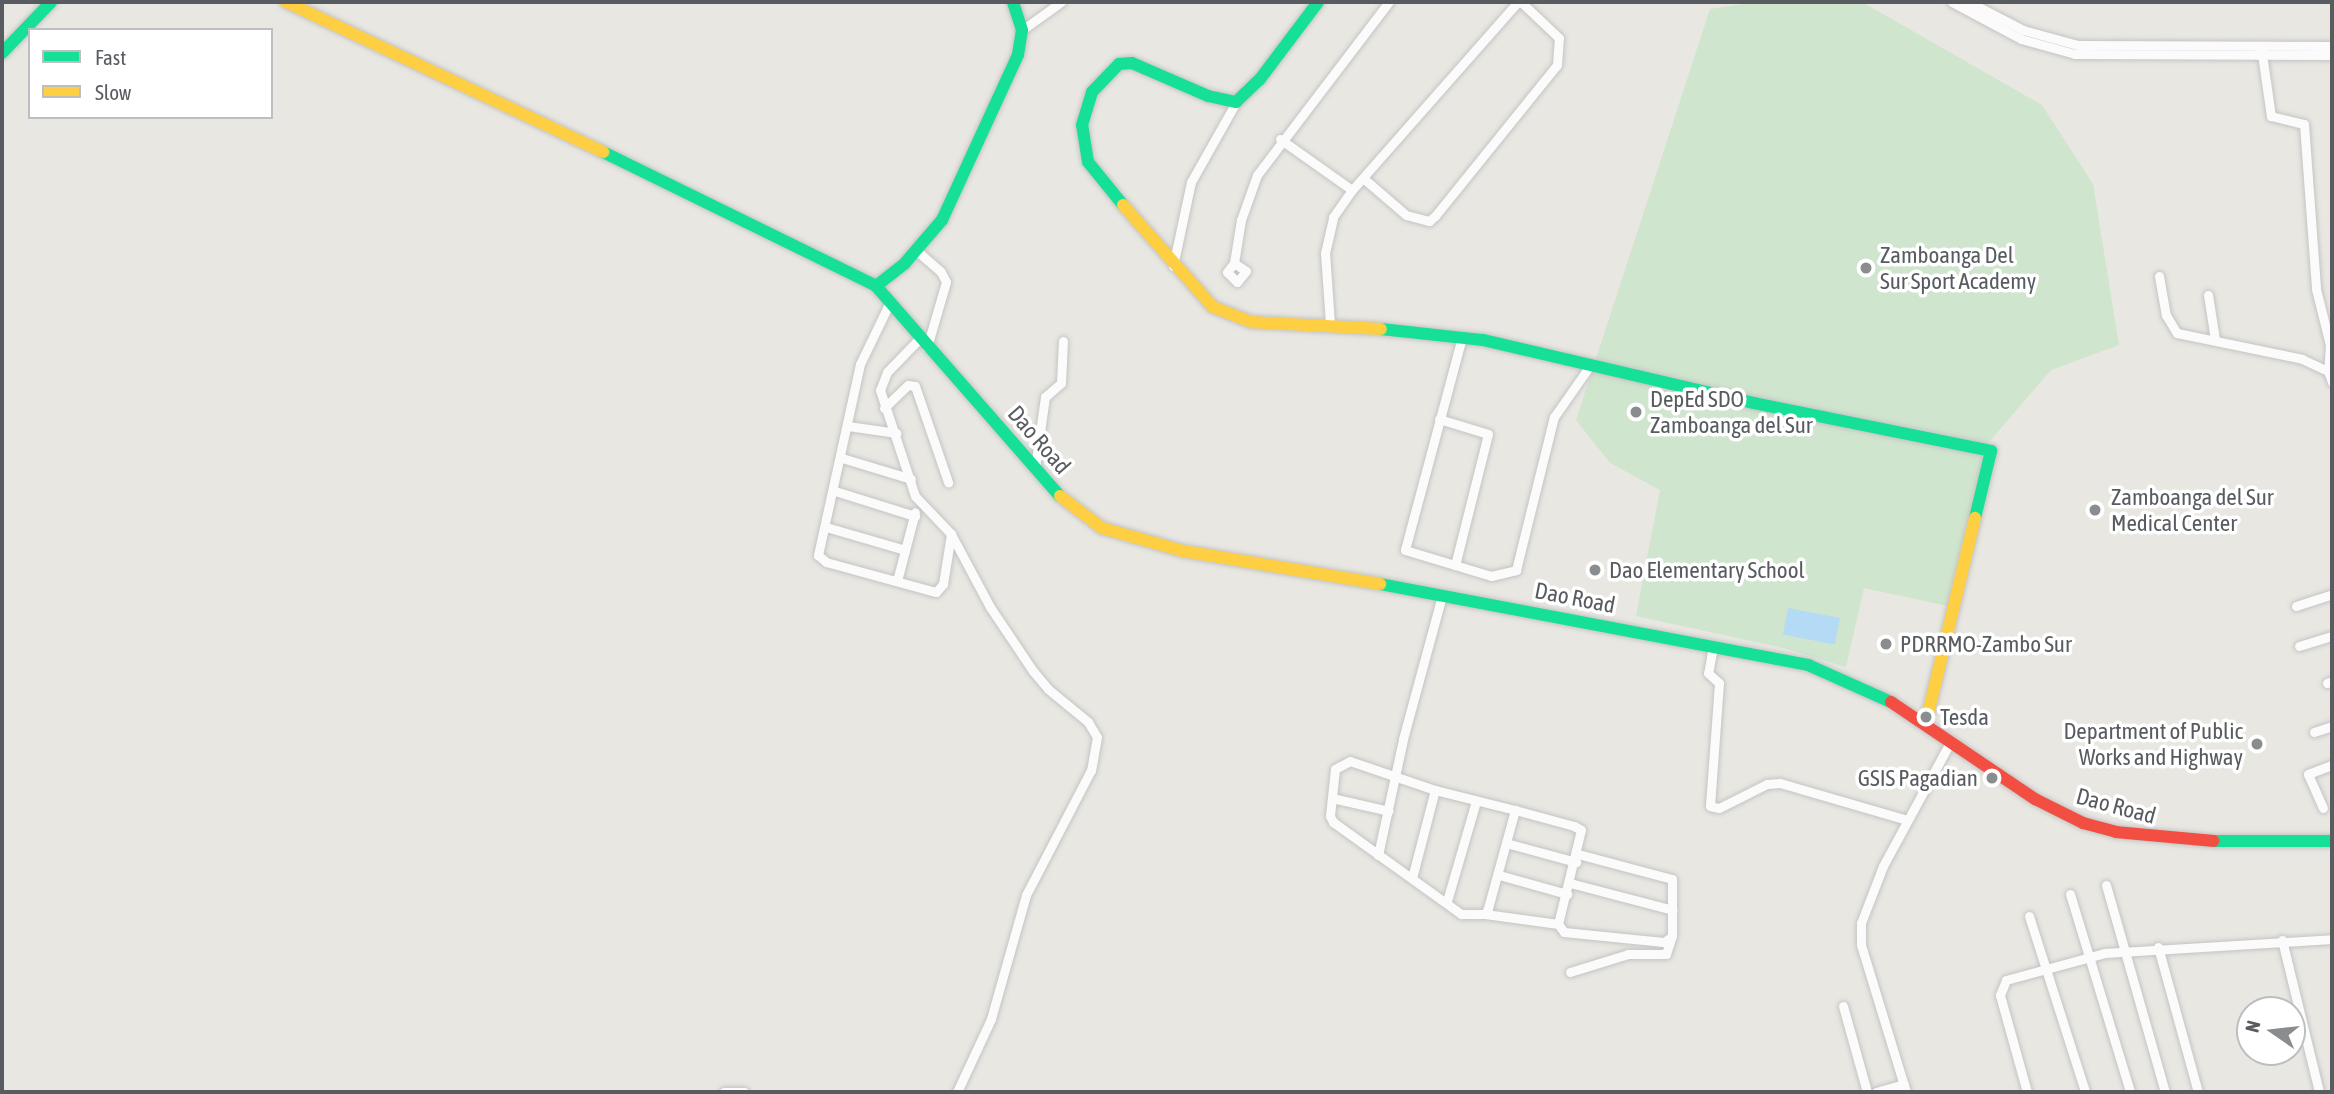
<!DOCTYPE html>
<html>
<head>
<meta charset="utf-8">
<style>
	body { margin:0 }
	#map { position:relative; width:2334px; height:1094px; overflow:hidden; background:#e8e7e2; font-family:"Asap Condensed",sans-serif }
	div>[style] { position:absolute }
	.green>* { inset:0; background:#d0e5cd }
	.water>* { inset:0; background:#b4daf5; transform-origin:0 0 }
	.roads { filter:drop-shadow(0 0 2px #c4c4c3) drop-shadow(0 0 2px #c4c4c3) }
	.street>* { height:9px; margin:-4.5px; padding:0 4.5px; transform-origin:4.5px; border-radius:4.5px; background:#fcfbfb }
	.fast>* { height:12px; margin:-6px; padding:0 6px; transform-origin:6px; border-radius:6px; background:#16e098 }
	.slow>* { height:12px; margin:-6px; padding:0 6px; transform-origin:6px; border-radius:6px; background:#ffcf43 }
	.jam>* { height:12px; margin:-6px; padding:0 6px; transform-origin:6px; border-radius:6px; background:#f24e42 }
	.dots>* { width:19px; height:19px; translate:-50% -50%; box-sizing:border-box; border:4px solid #fff; border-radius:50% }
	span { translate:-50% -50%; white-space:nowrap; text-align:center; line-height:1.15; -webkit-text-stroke:7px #fff; paint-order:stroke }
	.poi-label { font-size:23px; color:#585c60 }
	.left { translate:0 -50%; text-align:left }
	.right { translate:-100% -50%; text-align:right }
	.street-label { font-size:23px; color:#585c60 }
	.frame { position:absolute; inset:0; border:4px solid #585c60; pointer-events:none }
	.legend { position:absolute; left:28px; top:28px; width:245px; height:91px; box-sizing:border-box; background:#fff; border:2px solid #bcbebf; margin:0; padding:9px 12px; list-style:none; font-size:21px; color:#585c60 }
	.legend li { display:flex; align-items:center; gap:14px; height:35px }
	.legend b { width:35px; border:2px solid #bcbebf }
	.north { position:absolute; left:2236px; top:996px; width:70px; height:70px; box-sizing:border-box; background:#fff; border:2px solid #bcbebf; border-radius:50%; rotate:284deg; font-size:19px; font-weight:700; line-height:28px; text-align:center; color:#585c60 }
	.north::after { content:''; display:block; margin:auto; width:24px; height:32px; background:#8a8d8e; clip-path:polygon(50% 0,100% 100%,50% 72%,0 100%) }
</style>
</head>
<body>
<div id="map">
	<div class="green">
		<i style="clip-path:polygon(1756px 2px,1862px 2px,2042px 105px,2093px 184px,2119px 345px,2051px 370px,1988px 443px,1948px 606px,1864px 588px,1846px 667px,1783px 648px,1636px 616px,1660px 490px,1610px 463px,1576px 420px,1710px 9px)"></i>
	</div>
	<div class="water">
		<i style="left:1788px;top:608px;width:53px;height:27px;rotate:11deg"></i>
	</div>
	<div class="roads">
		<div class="street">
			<i style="left:1952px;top:2px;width:78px;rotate:28.2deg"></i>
			<i style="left:2021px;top:39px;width:56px;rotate:15.5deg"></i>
			<i style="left:2075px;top:54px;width:257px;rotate:0.2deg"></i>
			<i style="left:1969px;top:2px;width:61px;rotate:27.4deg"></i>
			<i style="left:2023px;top:30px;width:57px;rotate:15.3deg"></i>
			<i style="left:2078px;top:45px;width:254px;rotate:0.2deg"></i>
			<i style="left:1022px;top:30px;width:48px;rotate:-35.7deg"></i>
			<i style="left:2261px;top:47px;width:70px;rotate:81.8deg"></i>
			<i style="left:2271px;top:116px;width:34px;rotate:14deg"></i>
			<i style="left:2304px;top:124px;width:165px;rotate:85.8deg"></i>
			<i style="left:2316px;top:289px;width:58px;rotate:76deg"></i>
			<i style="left:2330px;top:345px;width:26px;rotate:94deg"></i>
			<i style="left:2328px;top:371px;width:12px;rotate:70deg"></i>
			<i style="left:1280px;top:139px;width:88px;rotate:35.3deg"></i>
			<i style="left:1363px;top:178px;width:57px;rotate:40.7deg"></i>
			<i style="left:1406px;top:215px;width:24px;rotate:15deg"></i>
			<i style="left:1429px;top:221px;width:8px;rotate:-40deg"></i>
			<i style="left:1435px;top:216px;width:194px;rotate:-51.1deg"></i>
			<i style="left:1557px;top:65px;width:27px;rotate:-86deg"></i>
			<i style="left:1559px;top:38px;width:52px;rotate:-136.5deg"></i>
			<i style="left:917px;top:251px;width:32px;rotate:41deg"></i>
			<i style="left:941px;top:272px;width:11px;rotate:63deg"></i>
			<i style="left:946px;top:282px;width:68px;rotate:106.3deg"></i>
			<i style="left:1234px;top:263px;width:14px;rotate:34deg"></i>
			<i style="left:1246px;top:271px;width:14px;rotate:129deg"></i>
			<i style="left:1237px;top:282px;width:14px;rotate:-135deg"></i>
			<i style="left:1227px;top:272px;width:11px;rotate:-52deg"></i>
			<i style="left:1234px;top:263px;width:44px;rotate:-80.8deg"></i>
			<i style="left:1241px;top:220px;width:48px;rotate:-70.4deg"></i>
			<i style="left:1257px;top:175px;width:218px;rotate:-52.7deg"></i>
			<i style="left:1173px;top:266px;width:86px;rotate:-77.9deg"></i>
			<i style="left:1191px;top:182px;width:92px;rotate:-60.6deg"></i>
			<i style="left:2159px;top:276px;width:40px;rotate:80deg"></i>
			<i style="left:2166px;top:315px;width:21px;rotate:59deg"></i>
			<i style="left:2177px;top:333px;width:128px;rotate:11.7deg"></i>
			<i style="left:2302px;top:359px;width:29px;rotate:25deg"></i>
			<i style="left:2208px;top:295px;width:45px;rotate:81deg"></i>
			<i style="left:890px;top:302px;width:69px;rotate:115.8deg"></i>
			<i style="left:860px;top:364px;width:196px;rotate:102.4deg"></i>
			<i style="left:818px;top:555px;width:11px;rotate:41deg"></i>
			<i style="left:826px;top:562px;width:114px;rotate:15.3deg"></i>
			<i style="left:936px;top:592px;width:11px;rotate:-49deg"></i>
			<i style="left:943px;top:584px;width:51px;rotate:-80.9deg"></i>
			<i style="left:1330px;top:324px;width:71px;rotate:-94deg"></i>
			<i style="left:1325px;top:253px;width:37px;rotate:-77deg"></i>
			<i style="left:1333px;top:217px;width:33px;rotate:-55deg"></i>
			<i style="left:1352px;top:190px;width:251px;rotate:-48.6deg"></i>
			<i style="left:1462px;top:337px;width:220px;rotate:105deg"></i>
			<i style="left:1405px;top:550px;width:90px;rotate:16.8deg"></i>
			<i style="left:1491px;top:576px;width:26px;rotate:-13deg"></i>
			<i style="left:1516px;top:570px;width:158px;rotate:-76.1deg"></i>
			<i style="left:1554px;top:417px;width:61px;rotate:-55deg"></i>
			<i style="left:920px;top:338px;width:47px;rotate:134.1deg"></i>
			<i style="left:887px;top:372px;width:19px;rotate:111deg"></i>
			<i style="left:880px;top:390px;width:112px;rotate:71.7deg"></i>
			<i style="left:915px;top:496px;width:52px;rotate:46.5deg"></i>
			<i style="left:951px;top:534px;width:83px;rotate:61.9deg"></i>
			<i style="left:990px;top:607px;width:77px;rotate:56.1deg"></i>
			<i style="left:1033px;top:671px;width:23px;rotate:50deg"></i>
			<i style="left:1048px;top:689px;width:52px;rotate:39.5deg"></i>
			<i style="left:1088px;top:722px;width:17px;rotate:59deg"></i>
			<i style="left:1097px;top:737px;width:34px;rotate:100deg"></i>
			<i style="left:1091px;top:770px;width:141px;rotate:117.5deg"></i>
			<i style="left:1026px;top:895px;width:129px;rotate:105.8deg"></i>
			<i style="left:991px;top:1019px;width:81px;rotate:115deg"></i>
			<i style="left:884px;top:408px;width:33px;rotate:-44deg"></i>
			<i style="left:908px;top:385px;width:7px;rotate:8deg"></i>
			<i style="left:915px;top:386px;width:102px;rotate:71deg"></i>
			<i style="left:1439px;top:419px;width:51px;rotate:17deg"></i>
			<i style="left:1488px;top:434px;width:135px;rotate:104.1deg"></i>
			<i style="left:848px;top:426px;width:49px;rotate:8.3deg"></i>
			<i style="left:842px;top:458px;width:72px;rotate:16.9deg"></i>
			<i style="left:1035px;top:468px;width:72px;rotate:-82deg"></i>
			<i style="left:1045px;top:397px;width:21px;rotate:-41deg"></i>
			<i style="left:1061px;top:383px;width:42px;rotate:-87.3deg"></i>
			<i style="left:835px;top:491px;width:84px;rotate:17.4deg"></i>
			<i style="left:826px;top:527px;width:82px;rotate:16.2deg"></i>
			<i style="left:897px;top:581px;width:71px;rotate:-75.4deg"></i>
			<i style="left:2296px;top:606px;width:38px;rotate:-18deg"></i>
			<i style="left:1713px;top:646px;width:27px;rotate:100deg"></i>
			<i style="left:1708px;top:673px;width:15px;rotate:42deg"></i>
			<i style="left:1719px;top:683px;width:123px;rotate:94.2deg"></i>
			<i style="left:1710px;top:806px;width:9px;rotate:13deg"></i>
			<i style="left:1719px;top:808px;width:54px;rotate:-26.6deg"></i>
			<i style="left:1767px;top:784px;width:13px;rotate:-4deg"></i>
			<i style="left:1780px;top:783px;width:132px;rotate:16.2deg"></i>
			<i style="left:2299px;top:646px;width:34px;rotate:-17deg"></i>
			<i style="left:2327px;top:683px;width:5px;rotate:-22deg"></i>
			<i style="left:2314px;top:732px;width:19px;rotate:-18deg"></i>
			<i style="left:1332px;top:798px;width:58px;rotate:12.8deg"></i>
			<i style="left:2323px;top:808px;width:37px;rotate:-114deg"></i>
			<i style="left:2308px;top:774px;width:26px;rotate:-21deg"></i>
			<i style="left:1506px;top:843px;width:73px;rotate:15.2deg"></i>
			<i style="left:1378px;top:855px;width:119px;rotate:-77.8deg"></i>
			<i style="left:1403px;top:739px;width:149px;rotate:-74.8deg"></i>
			<i style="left:1499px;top:875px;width:71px;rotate:15.6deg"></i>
			<i style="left:1412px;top:878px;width:91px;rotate:-75.4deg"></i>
			<i style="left:1570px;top:883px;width:106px;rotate:14.7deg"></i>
			<i style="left:2106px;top:885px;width:215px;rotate:74.1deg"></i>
			<i style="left:2070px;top:894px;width:207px;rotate:73.1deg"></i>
			<i style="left:1447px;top:901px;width:104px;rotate:-73.8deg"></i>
			<i style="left:1485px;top:914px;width:74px;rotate:7.8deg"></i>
			<i style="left:1558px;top:924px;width:97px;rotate:-76.3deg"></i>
			<i style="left:1581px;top:830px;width:8px;rotate:-150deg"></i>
			<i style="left:1574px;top:826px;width:61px;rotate:-164.8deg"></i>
			<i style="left:1515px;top:810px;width:82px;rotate:-166deg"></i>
			<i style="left:1435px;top:790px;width:90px;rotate:-161.2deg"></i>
			<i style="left:1350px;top:761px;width:17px;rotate:152deg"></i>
			<i style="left:1335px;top:769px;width:47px;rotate:96.1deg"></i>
			<i style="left:1330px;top:816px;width:7px;rotate:63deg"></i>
			<i style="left:1333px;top:822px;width:158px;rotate:35.7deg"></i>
			<i style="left:1461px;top:914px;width:24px"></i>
			<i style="left:1485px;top:914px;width:7px;rotate:-63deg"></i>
			<i style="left:1488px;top:908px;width:102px;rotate:-74.6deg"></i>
			<i style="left:2029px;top:916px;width:185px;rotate:72.3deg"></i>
			<i style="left:1558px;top:924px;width:10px;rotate:53deg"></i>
			<i style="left:1564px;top:932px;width:100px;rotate:5.7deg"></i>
			<i style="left:1664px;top:942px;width:10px;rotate:-37deg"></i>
			<i style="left:1672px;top:936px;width:57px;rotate:-90deg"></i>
			<i style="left:1672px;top:879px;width:97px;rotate:-165.1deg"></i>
			<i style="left:2282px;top:940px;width:156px;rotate:76.3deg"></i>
			<i style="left:2158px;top:947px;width:150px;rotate:74.6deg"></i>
			<i style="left:1570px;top:972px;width:61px;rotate:-17.2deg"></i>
			<i style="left:1628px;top:954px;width:38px"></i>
			<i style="left:1666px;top:954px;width:16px;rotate:-72deg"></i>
			<i style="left:1843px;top:1006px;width:89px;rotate:74.4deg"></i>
			<i style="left:724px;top:1092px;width:20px"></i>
			<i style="left:1876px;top:1092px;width:29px;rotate:-16deg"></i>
			<i style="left:1906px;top:1092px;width:154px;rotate:-107deg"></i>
			<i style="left:1861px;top:945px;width:22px;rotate:-90deg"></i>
			<i style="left:1861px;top:923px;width:61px;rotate:-68.9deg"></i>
			<i style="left:1883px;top:866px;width:142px;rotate:-61.5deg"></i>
			<i style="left:2027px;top:1092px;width:101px;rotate:-105.6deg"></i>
			<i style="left:2000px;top:995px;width:16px;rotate:-68deg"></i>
			<i style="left:2006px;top:980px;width:103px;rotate:-15.3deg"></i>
			<i style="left:2105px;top:953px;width:227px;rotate:-3.5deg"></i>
		</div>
		<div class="fast">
			<i style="left:2px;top:53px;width:71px;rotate:-46.1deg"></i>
			<i style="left:603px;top:152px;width:304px;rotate:26.1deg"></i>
			<i style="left:876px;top:286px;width:279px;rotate:48.8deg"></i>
			<i style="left:1123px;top:205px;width:55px;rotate:-129.1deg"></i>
			<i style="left:1088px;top:162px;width:37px;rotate:-99deg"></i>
			<i style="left:1082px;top:125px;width:34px;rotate:-73deg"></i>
			<i style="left:1092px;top:92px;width:39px;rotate:-46deg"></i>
			<i style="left:1119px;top:64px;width:13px;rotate:-4deg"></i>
			<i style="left:1132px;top:63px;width:83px;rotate:23.5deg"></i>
			<i style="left:1208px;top:96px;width:29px;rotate:12deg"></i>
			<i style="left:1236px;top:102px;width:33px;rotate:-44deg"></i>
			<i style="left:1260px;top:79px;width:96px;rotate:-53deg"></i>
			<i style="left:876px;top:286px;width:37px;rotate:-38deg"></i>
			<i style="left:905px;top:263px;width:57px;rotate:-49.3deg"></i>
			<i style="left:942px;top:220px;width:182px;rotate:-65.3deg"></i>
			<i style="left:1018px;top:55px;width:25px;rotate:-81deg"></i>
			<i style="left:1022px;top:30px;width:29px;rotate:-108deg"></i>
			<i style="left:1381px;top:329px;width:103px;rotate:6.2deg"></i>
			<i style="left:1483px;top:340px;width:278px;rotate:13.1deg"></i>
			<i style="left:1754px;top:403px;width:242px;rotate:11.4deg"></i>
			<i style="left:1991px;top:451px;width:69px;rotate:103.4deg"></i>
			<i style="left:1380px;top:584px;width:436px;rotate:10.7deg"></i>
			<i style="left:1808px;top:665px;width:91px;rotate:24deg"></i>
			<i style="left:2214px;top:841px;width:118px"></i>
		</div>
		<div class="slow">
			<i style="left:286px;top:2px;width:351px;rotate:25.3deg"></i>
			<i style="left:1123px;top:205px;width:136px;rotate:48.6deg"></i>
			<i style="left:1213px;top:307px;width:41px;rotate:21.5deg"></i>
			<i style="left:1251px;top:322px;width:130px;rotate:3.1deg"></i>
			<i style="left:1060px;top:496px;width:53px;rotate:37.3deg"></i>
			<i style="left:1102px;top:528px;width:84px;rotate:15.9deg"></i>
			<i style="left:1183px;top:551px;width:200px;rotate:9.5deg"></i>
			<i style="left:1926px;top:722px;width:210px;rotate:-76.5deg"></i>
		</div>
		<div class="jam">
			<i style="left:1891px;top:702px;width:174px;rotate:34deg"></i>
			<i style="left:2035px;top:799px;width:54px;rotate:26.6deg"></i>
			<i style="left:2083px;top:823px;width:34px;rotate:15deg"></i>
			<i style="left:2116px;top:832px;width:98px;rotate:5.2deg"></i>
		</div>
	</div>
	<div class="dots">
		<i style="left:1866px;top:268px;background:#8a8d8e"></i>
		<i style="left:1636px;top:412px;background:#8a8d8e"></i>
		<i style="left:2095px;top:510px;background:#8a8d8e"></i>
		<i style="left:1595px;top:570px;background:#8a8d8e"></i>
		<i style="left:1886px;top:644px;background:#8a8d8e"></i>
		<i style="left:1926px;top:717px;background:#8a8d8e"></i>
		<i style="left:2257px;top:744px;background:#8a8d8e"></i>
		<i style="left:1992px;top:778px;background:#8a8d8e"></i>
	</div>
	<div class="poi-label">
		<span class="left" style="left:1880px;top:268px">Zamboanga Del<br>Sur Sport Academy</span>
		<span class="left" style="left:1650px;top:412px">DepEd SDO<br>Zamboanga del Sur</span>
		<span class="left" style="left:2111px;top:510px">Zamboanga del Sur<br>Medical Center</span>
		<span class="left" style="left:1609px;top:570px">Dao Elementary School</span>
		<span class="left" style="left:1900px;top:644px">PDRRMO-Zambo Sur</span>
		<span class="left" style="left:1940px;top:717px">Tesda</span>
		<span class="right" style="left:2243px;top:744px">Department of Public<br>Works and Highway</span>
		<span class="right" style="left:1978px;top:778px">GSIS Pagadian</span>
	</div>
	<div class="street-label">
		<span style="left:1039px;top:440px;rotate:49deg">Dao Road</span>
		<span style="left:1575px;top:598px;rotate:11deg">Dao Road</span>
		<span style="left:2116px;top:806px;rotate:15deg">Dao Road</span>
	</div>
	<div class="frame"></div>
	<ul class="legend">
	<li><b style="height:9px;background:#16e098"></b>Fast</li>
	<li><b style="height:9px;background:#ffcf43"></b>Slow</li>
	</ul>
	<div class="north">N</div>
</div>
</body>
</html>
